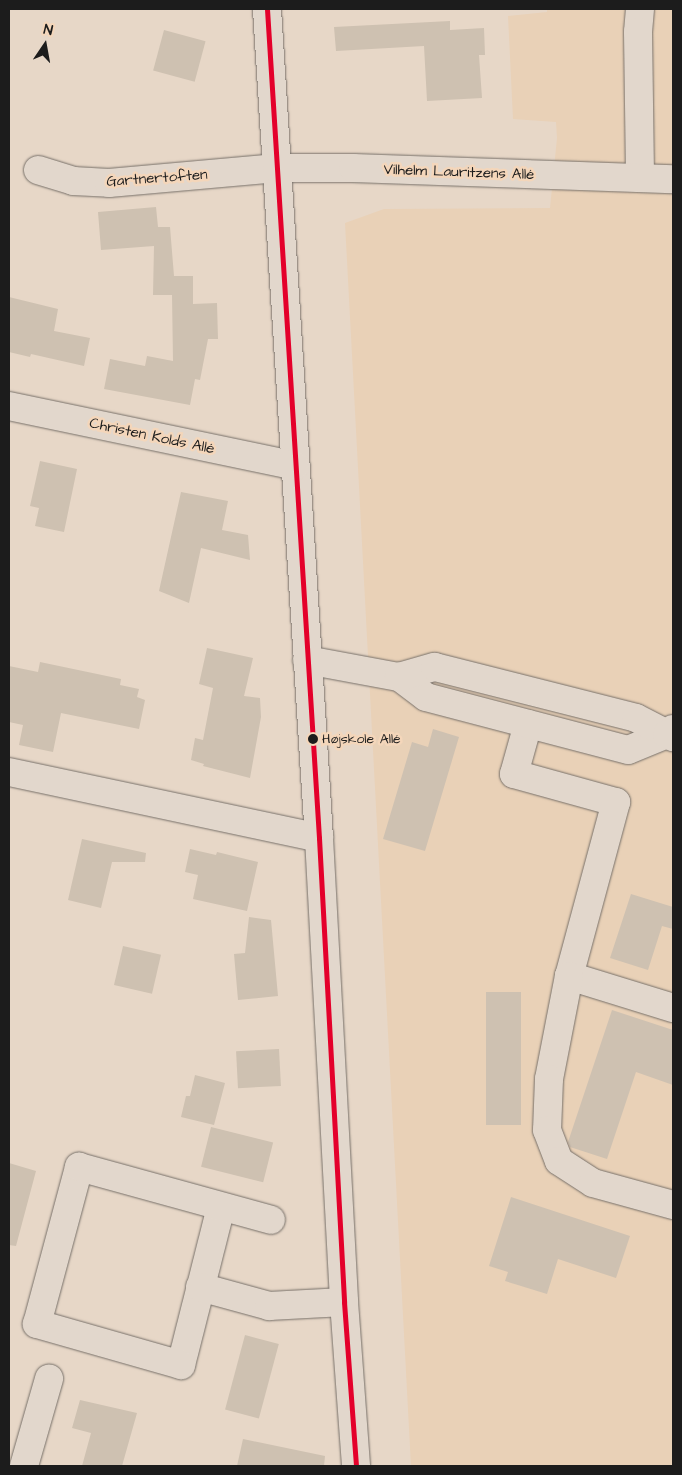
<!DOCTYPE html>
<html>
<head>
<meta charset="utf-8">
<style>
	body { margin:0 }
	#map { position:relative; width:682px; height:1475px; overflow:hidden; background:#e7d7c7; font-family:"Architects Daughter",sans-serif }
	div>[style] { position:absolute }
	.built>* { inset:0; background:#e9d1b7 }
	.building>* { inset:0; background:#cec1b1; transform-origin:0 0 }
	.roads { filter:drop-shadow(0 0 1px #777069) drop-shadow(0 0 1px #777069) }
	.minor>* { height:28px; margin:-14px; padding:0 14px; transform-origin:14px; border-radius:14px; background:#e2d7cc }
	.bus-1>* { height:5px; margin:-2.5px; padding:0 2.5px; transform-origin:2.5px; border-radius:2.5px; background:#e4002b }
	.dots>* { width:14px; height:14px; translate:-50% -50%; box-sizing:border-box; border:2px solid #f4d6ba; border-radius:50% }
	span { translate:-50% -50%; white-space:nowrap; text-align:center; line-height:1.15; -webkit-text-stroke:5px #f4d6ba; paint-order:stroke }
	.bus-label { font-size:14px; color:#1c1c1c }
	.left { translate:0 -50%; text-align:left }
	.street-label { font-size:15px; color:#1c1c1c }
	.frame { position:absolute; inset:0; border:10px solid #1c1c1c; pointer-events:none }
	.north { position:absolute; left:20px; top:20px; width:50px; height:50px; -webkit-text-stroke:4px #f4d6ba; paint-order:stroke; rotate:12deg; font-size:14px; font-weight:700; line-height:20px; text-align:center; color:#1c1c1c }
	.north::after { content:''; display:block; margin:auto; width:18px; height:22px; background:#1c1c1c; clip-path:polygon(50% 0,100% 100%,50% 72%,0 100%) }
</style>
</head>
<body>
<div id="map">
	<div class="built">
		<i style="clip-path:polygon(547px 9px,673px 9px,673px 1466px,411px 1466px,345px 223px,384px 209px,550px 208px,557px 138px,556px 122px,513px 119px,508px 16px,547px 12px)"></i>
	</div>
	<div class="building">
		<i style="clip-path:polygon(450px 21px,450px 30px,484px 28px,485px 55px,479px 55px,482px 98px,427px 101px,424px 46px,336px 51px,334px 27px)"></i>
		<i style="left:164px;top:30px;width:43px;height:42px;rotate:15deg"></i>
		<i style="clip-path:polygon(156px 207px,158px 227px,170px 227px,174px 276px,193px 276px,193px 304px,217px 303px,218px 339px,208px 339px,200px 380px,195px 379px,190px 405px,104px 389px,110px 359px,145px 366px,147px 356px,173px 361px,172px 295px,153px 295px,154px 246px,101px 250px,98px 212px)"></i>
		<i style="clip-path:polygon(9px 297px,58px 309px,54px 331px,90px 338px,84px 366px,31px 354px,30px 357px,9px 352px)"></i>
		<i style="clip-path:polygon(40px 461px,77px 469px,64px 532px,35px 526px,39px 508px,30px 506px)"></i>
		<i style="clip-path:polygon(181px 492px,228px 501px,222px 530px,248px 535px,250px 560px,201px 548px,189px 603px,159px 591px)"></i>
		<i style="clip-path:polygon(207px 648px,253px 658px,244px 696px,260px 698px,261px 717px,250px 778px,203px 766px,204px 764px,191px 760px,195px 738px,203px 740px,213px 688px,199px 684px)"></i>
		<i style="clip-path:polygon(40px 662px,121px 679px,120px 685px,139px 689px,137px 697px,145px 700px,139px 729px,61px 713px,53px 752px,19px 745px,23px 725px,9px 722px,9px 666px,38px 672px)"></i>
		<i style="clip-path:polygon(433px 729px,459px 737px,425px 851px,383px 839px,412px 742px,428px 747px)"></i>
		<i style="clip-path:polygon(82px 839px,146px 853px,145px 862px,112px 862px,101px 908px,68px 900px)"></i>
		<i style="clip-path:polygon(190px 849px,216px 855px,217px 852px,258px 862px,247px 911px,193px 899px,198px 875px,185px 872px)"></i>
		<i style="clip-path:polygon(631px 894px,673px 907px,673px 929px,662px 926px,648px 970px,610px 958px)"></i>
		<i style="clip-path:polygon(249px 917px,271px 920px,278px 996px,238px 1000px,234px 954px,245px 953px)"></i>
		<i style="left:123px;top:946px;width:39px;height:40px;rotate:13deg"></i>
		<i style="left:521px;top:992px;width:133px;height:35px;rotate:90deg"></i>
		<i style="clip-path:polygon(612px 1010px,673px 1030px,673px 1085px,636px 1072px,607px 1159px,570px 1147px,568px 1142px)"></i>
		<i style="left:279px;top:1049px;width:37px;height:43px;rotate:87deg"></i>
		<i style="clip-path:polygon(195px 1075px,225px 1083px,214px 1125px,181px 1117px,186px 1096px,190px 1096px)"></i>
		<i style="left:211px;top:1127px;width:64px;height:41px;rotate:14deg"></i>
		<i style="clip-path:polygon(9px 1163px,36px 1171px,16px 1246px,9px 1245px)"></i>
		<i style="clip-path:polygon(511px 1197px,630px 1236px,616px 1278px,558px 1259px,547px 1294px,505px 1281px,508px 1272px,489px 1266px)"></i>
		<i style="left:245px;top:1335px;width:35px;height:77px;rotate:15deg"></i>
		<i style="clip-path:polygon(80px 1400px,137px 1413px,122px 1466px,82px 1466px,91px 1433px,72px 1428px)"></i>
		<i style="clip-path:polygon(243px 1439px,325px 1456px,324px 1466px,237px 1466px)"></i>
	</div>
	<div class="roads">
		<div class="minor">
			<i style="left:267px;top:9px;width:831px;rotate:86.41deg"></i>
			<i style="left:319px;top:838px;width:465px;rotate:86.9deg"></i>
			<i style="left:344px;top:1302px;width:164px;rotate:85.8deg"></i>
			<i style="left:640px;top:9px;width:23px;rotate:95deg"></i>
			<i style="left:638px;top:32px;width:146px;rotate:89.2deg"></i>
			<i style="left:38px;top:170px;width:37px;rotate:17deg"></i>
			<i style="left:73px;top:181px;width:36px;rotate:3deg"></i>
			<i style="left:109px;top:183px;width:169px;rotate:-5.1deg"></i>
			<i style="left:277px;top:168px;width:76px"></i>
			<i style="left:353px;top:168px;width:320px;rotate:2deg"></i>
			<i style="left:9px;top:406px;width:292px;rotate:11.8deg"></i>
			<i style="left:307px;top:660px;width:94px;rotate:10.5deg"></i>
			<i style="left:528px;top:724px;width:52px;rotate:105.6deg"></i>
			<i style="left:514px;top:774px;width:106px;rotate:15.4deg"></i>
			<i style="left:616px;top:802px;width:180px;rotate:105.1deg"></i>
			<i style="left:673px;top:729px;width:8px;rotate:140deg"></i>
			<i style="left:667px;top:734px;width:42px;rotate:157.7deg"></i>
			<i style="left:628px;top:750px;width:209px;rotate:-165.3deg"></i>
			<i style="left:426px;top:697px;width:34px;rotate:-143deg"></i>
			<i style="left:399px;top:677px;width:37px;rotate:-16deg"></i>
			<i style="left:435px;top:667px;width:207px;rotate:14.2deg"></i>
			<i style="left:636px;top:718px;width:35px;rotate:27deg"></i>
			<i style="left:667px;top:734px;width:7px;rotate:27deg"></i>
			<i style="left:9px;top:772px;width:317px;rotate:12deg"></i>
			<i style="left:673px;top:1008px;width:109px;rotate:-162.9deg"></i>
			<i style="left:569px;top:976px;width:105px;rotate:101deg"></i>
			<i style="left:549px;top:1079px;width:51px;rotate:92.2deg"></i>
			<i style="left:547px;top:1130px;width:33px;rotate:69deg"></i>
			<i style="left:559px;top:1161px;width:40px;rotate:32.9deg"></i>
			<i style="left:593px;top:1183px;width:83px;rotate:15.4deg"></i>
			<i style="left:221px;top:1207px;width:163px;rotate:104.2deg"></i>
			<i style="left:181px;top:1365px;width:150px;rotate:-164.1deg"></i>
			<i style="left:37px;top:1324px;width:163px;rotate:-75deg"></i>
			<i style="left:79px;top:1167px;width:199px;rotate:15.4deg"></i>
			<i style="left:200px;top:1287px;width:72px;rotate:15.4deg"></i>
			<i style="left:269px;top:1306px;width:75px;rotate:-3.1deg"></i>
			<i style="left:24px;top:1466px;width:91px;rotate:-74deg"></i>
		</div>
	</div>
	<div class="bus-1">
		<i style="left:267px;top:9px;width:831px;rotate:86.41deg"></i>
		<i style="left:319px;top:838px;width:465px;rotate:86.9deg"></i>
		<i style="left:344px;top:1302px;width:164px;rotate:85.8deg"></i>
	</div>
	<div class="dots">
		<i style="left:313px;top:739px;background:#1c1c1c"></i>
	</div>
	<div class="bus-label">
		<span class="left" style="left:322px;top:739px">Højskole Allé</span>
	</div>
	<div class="street-label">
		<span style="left:459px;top:172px;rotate:2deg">Vilhelm Lauritzens Allé</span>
		<span style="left:157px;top:178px;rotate:-4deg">Gartnertoften</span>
		<span style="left:152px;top:436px;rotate:12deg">Christen Kolds Allé</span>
	</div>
	<div class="frame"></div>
	<div class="north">N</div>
</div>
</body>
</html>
